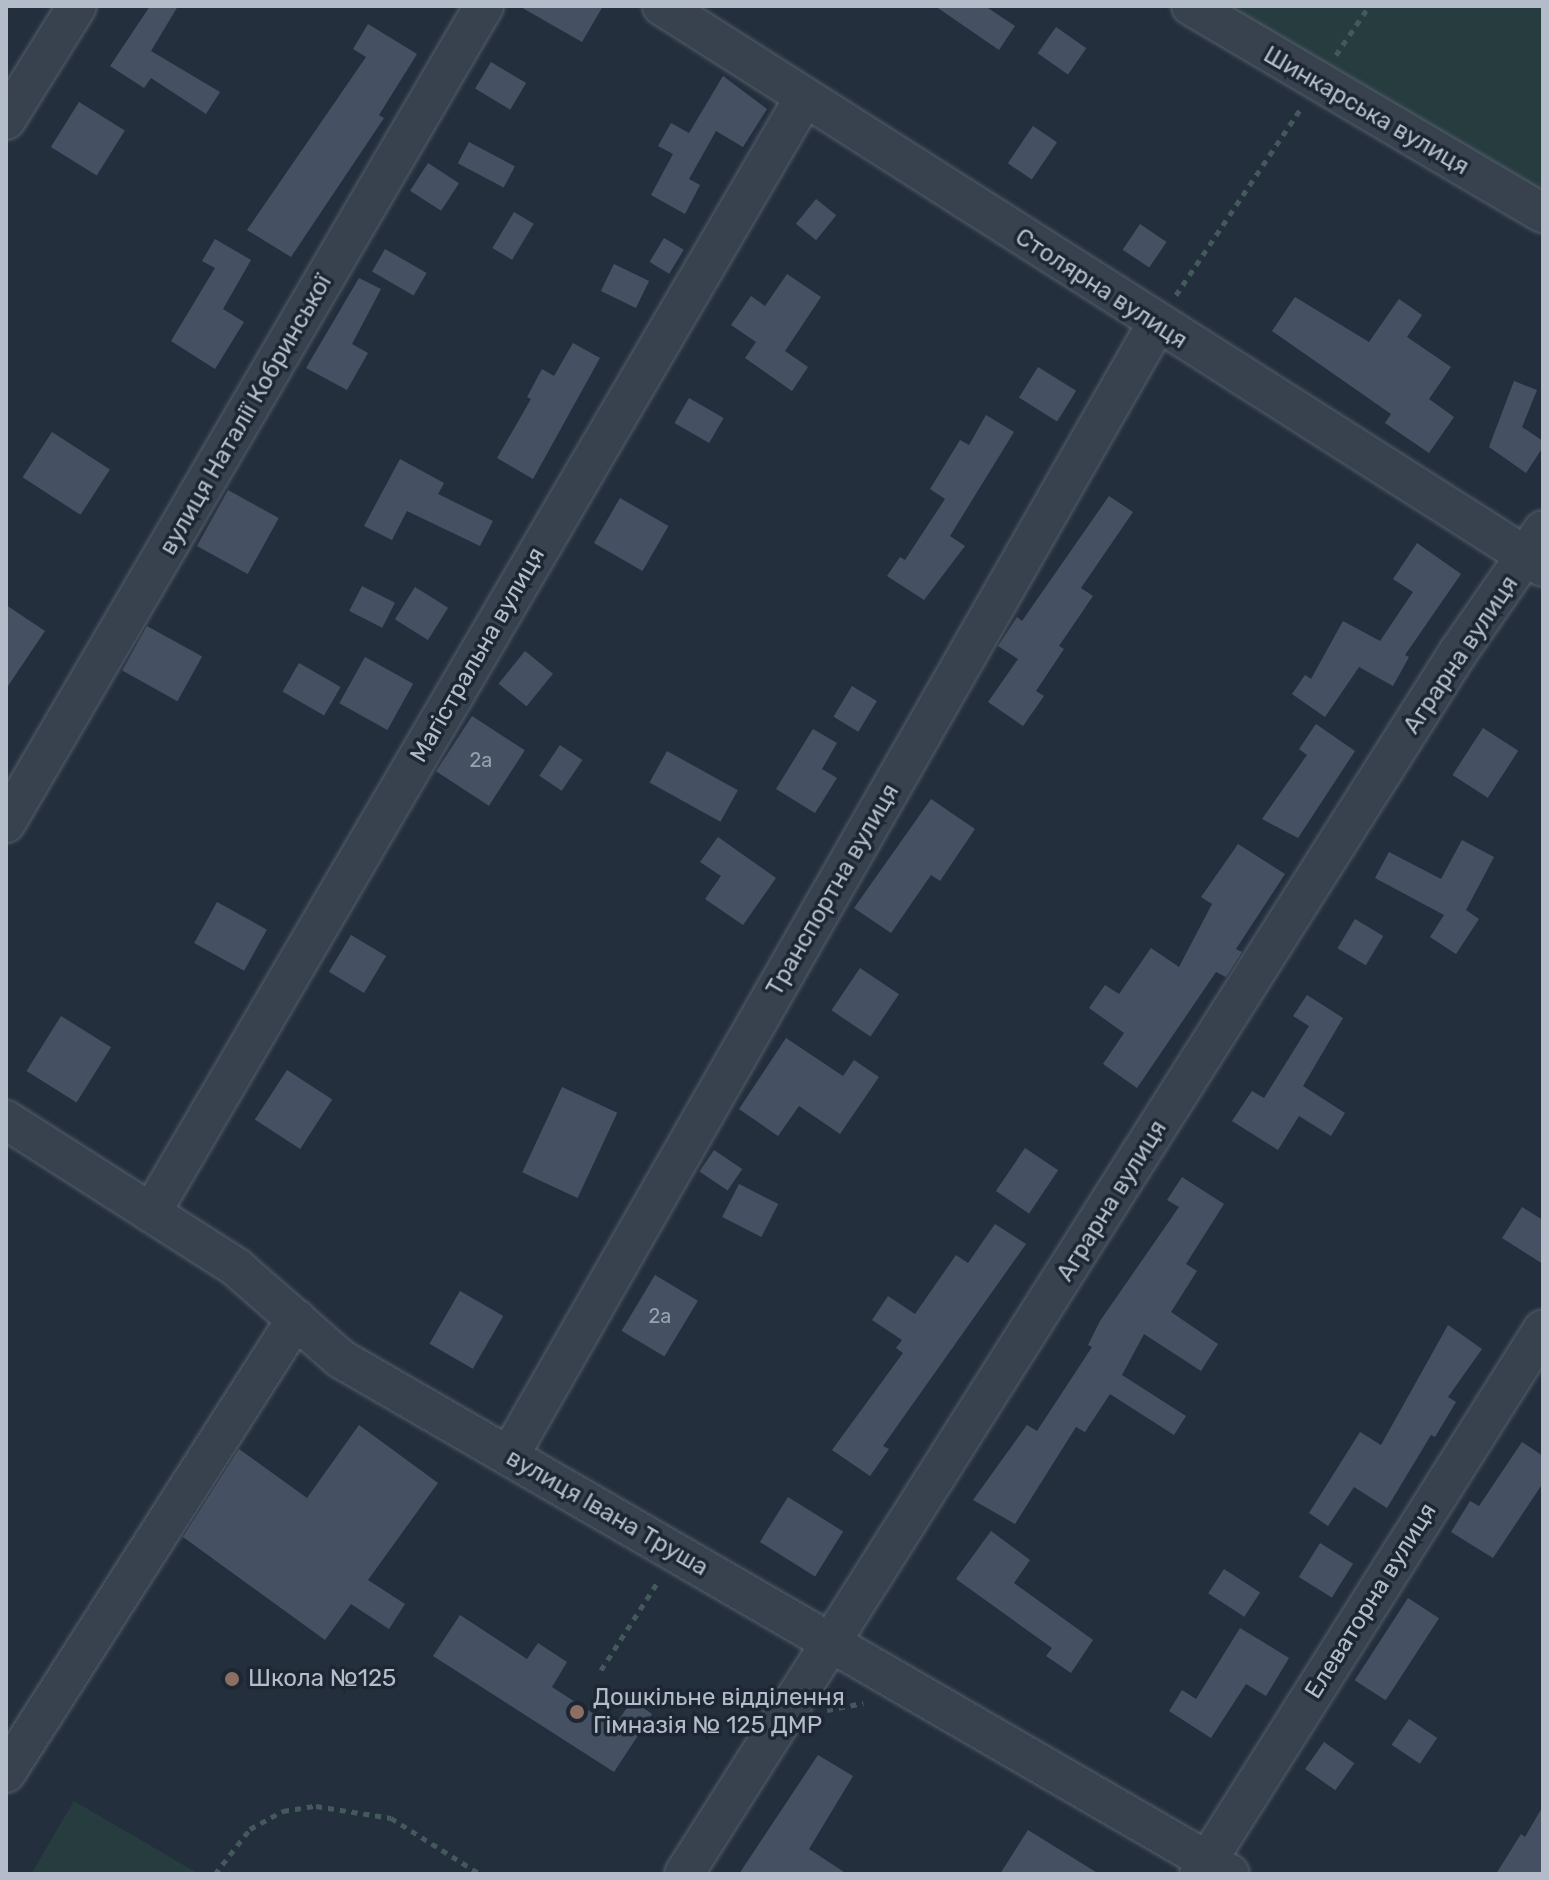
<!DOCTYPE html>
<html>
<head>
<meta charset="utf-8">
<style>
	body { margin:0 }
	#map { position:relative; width:1549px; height:1880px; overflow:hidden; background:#242f3e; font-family:Rubik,sans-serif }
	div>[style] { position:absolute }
	.green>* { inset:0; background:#263c3f }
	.building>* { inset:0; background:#455162; transform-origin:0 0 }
	.path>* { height:5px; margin-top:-2.5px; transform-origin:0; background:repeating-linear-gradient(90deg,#44595c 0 6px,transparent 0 12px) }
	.roads { filter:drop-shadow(0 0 2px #565f6c) drop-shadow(0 0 2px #565f6c) }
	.minor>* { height:38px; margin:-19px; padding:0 19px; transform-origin:19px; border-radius:19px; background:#38414e }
	.dots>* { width:22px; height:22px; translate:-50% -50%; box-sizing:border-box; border:4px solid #1d2633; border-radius:50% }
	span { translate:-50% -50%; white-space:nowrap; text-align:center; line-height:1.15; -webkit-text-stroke:7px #1d2633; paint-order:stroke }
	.number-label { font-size:20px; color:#98a1af }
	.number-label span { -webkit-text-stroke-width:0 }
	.street-label { font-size:24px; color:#b4bcc9 }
	.poi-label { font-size:24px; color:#b4bcc9 }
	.left { translate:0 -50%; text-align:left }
	.frame { position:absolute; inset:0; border:8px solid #b4bcc9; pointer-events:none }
</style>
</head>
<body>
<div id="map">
	<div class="green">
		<i style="clip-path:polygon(1207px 6px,1543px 6px,1543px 199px)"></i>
		<i style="clip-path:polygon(74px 1801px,199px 1874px,31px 1874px)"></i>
	</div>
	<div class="building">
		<i style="clip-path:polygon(150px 6px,178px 6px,151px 51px,220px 92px,206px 114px,151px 78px,144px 88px,110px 66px)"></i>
		<i style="clip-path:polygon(519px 6px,603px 6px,582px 42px)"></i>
		<i style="clip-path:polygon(935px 6px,985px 6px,1015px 26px,999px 50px)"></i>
		<i style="clip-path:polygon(368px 24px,417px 54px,379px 115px,384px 118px,291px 257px,247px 230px,366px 57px,353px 49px)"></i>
		<i style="left:1056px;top:27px;width:37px;height:32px;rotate:35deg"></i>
		<i style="left:491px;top:62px;width:41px;height:31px;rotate:31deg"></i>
		<i style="clip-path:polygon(723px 76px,767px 109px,743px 147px,716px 131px,689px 179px,700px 185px,685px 214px,651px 195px,673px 154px,658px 146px,671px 123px,689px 133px)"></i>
		<i style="left:79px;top:102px;width:54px;height:53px;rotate:32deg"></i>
		<i style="left:1033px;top:126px;width:29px;height:45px;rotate:34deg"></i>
		<i style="left:469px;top:142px;width:52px;height:24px;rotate:28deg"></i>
		<i style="left:428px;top:163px;width:37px;height:33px;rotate:33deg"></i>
		<i style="left:816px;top:199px;width:26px;height:32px;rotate:39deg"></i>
		<i style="left:514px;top:212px;width:23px;height:42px;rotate:31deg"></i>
		<i style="left:1140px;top:224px;width:32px;height:31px;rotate:34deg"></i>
		<i style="left:664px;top:238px;width:23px;height:28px;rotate:31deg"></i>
		<i style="clip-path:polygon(215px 239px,251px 260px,223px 309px,244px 322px,215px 369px,171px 341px,215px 268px,202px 261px)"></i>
		<i style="left:385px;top:249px;width:48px;height:26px;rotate:30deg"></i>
		<i style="left:614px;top:264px;width:39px;height:30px;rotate:26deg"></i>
		<i style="clip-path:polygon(787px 274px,821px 297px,785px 351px,808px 367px,792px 391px,745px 358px,756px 342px,731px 325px,751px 296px,765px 306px)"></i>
		<i style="clip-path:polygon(359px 278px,381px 289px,352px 344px,368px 353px,347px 390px,306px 368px)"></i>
		<i style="clip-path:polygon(1295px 297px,1369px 342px,1399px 299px,1422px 315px,1407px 337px,1451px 367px,1429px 399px,1454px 417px,1429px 453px,1385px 423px,1391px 414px,1272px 331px)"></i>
		<i style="clip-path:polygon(573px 343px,600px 358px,533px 479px,497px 458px,531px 399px,527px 397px,542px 369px,554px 376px)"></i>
		<i style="left:1038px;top:367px;width:45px;height:36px;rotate:32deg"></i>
		<i style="clip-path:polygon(1514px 381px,1537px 390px,1522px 427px,1543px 441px,1543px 447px,1526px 473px,1489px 447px)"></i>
		<i style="left:689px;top:398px;width:40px;height:29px;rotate:30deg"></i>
		<i style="clip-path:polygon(986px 415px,1014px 432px,950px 536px,965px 546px,924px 600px,887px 576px,900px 557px,905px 560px,945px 499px,930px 489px,960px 440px,969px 445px)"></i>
		<i style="left:52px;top:432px;width:69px;height:54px;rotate:33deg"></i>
		<i style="clip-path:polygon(400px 459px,444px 483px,438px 494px,493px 521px,480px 546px,407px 511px,392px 540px,364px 526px)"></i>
		<i style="left:228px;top:490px;width:58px;height:64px;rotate:29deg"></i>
		<i style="clip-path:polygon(1109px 496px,1133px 512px,1081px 588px,1093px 596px,1059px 646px,1064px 649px,1036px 691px,1044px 696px,1023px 726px,988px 702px,1018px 659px,998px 646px,1017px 617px,1022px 621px)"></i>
		<i style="left:620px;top:498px;width:56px;height:52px;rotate:30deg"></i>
		<i style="clip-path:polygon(1417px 543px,1461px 574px,1405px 655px,1409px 657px,1393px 686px,1359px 667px,1325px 717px,1292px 694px,1305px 675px,1311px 679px,1343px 621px,1380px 641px,1413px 592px,1393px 579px)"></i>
		<i style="left:362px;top:586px;width:37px;height:28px;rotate:27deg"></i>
		<i style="left:415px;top:587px;width:39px;height:38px;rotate:32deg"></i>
		<i style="clip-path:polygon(6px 605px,45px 631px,6px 689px)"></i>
		<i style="left:147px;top:626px;width:63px;height:51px;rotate:29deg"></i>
		<i style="left:525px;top:651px;width:36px;height:42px;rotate:39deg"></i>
		<i style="left:365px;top:657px;width:55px;height:53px;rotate:29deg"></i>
		<i style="left:299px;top:663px;width:48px;height:33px;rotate:30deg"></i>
		<i style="left:852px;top:686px;width:29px;height:36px;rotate:31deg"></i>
		<i style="left:472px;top:716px;width:63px;height:66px;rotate:33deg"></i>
		<i style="clip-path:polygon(1316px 724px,1355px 751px,1298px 838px,1262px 819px,1307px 755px,1299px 749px)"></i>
		<i style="left:1483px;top:728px;width:42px;height:56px;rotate:33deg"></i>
		<i style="clip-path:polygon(813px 729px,837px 743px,822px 769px,837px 778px,815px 813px,776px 789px)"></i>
		<i style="left:560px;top:745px;width:27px;height:37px;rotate:34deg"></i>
		<i style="left:667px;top:751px;width:81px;height:36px;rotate:29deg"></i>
		<i style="clip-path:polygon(931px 799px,975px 829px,940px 881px,931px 875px,891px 933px,854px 908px)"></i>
		<i style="clip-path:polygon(718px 837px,776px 878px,743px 925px,705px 899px,721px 876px,700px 862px)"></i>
		<i style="clip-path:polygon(1462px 840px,1494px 857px,1466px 910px,1479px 919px,1456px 954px,1430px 937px,1444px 915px,1375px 878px,1389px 852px,1441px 879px)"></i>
		<i style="clip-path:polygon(1238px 844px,1285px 874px,1236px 949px,1242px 952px,1226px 977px,1216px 972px,1137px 1088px,1103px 1064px,1124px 1033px,1089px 1008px,1105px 985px,1119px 994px,1151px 948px,1179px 967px,1212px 904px,1201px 897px)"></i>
		<i style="left:217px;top:902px;width:57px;height:47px;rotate:29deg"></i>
		<i style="left:1355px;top:919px;width:33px;height:34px;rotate:31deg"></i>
		<i style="left:351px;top:935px;width:41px;height:43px;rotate:31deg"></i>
		<i style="left:860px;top:968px;width:47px;height:51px;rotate:34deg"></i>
		<i style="clip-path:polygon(1307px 995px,1343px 1018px,1303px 1086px,1345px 1113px,1331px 1136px,1299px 1116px,1278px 1150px,1232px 1121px,1252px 1091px,1264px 1098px,1309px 1026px,1293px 1016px)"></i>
		<i style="left:61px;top:1016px;width:59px;height:65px;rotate:32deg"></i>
		<i style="clip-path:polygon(786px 1038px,843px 1076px,854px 1060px,879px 1077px,840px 1134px,799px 1106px,778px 1136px,739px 1109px)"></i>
		<i style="left:287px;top:1070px;width:54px;height:59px;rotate:33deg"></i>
		<i style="left:562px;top:1087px;width:61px;height:94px;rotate:25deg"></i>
		<i style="left:1025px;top:1148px;width:40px;height:52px;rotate:34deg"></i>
		<i style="left:714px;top:1150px;width:34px;height:26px;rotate:34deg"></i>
		<i style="clip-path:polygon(1182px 1177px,1224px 1204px,1186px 1264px,1197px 1271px,1171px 1312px,1218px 1344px,1201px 1371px,1144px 1334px,1122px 1375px,1186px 1416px,1174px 1435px,1110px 1394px,1085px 1432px,1076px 1427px,1015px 1524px,973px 1500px,1027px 1425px,1037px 1431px,1092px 1347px,1088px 1345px,1100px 1321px,1179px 1207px,1167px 1200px)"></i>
		<i style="left:739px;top:1184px;width:44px;height:37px;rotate:27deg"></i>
		<i style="clip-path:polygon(1522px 1207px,1543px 1220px,1543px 1264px,1502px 1238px)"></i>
		<i style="clip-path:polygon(995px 1224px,1026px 1244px,883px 1446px,889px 1449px,870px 1476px,832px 1450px,903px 1353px,896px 1348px,902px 1340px,872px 1320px,888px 1296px,915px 1314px,956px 1255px,968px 1263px)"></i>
		<i style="left:655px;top:1275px;width:50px;height:65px;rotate:31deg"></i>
		<i style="left:460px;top:1291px;width:50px;height:61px;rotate:30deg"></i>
		<i style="clip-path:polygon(1448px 1325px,1482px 1349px,1448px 1397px,1456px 1402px,1435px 1437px,1431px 1435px,1387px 1508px,1354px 1487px,1328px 1526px,1309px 1513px,1360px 1432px,1381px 1445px)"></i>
		<i style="clip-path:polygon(359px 1425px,438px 1483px,368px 1580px,405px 1604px,389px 1629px,351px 1604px,325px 1640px,183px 1537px,239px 1449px,307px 1498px)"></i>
		<i style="clip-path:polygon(1522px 1442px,1543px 1456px,1543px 1483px,1493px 1558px,1451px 1532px,1470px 1501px,1479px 1506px)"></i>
		<i style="left:788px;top:1497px;width:65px;height:53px;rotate:32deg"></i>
		<i style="clip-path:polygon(991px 1531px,1030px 1560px,1014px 1583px,1093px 1640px,1071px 1673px,1046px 1656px,1052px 1648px,956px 1579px)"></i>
		<i style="left:1320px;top:1543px;width:39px;height:40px;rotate:32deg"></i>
		<i style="left:1224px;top:1569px;width:43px;height:29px;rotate:33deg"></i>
		<i style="left:1408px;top:1598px;width:37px;height:98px;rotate:33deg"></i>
		<i style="clip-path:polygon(460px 1615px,527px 1659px,538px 1643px,567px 1662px,552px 1687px,614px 1727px,632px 1700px,652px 1714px,614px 1772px,433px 1656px)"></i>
		<i style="clip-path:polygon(1240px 1628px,1289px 1658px,1266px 1696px,1246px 1684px,1211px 1738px,1169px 1711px,1182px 1690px,1196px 1699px)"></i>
		<i style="left:1409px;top:1719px;width:34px;height:31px;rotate:34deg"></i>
		<i style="left:1324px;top:1742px;width:37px;height:33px;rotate:35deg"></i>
		<i style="clip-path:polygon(818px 1755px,853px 1776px,809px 1849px,847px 1874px,739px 1874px)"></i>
		<i style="clip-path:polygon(1543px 1806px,1543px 1874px,1496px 1874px,1521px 1834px,1525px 1837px)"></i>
		<i style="clip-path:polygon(1028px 1830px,1099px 1874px,1000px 1874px)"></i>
	</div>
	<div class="path">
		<i style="left:1336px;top:55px;width:59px;rotate:-56deg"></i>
		<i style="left:1176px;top:295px;width:226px;rotate:-56.2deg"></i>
		<i style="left:601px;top:1670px;width:107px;rotate:-57.2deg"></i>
		<i style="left:827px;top:1710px;width:37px;rotate:-11deg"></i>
		<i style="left:215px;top:1874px;width:57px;rotate:-52.1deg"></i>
		<i style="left:250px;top:1829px;width:38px;rotate:-29deg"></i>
		<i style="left:283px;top:1811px;width:33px;rotate:-9deg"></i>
		<i style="left:316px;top:1806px;width:76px;rotate:9.1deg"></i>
		<i style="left:391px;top:1818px;width:105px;rotate:32.2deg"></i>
	</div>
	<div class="roads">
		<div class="minor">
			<i style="left:662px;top:6px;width:1044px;rotate:32.49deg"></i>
			<i style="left:1191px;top:6px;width:408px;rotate:30.5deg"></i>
			<i style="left:6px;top:120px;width:134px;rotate:-58.1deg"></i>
			<i style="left:6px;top:823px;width:947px;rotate:-59.67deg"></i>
			<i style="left:6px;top:1120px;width:274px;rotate:32.6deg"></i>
			<i style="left:237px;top:1268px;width:138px;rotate:41.2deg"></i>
			<i style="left:341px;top:1359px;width:1027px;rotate:30.08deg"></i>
			<i style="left:151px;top:1213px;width:1292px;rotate:-59.64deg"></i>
			<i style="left:509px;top:1456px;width:1303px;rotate:-60.23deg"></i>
			<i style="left:6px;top:1773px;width:539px;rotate:-57.43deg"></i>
			<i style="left:684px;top:1874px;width:1448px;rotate:-57.64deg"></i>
			<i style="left:1459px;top:651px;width:147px;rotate:-55.2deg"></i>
			<i style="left:1199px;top:1874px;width:644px;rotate:-57.74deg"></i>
		</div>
	</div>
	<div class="dots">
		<i style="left:232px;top:1679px;background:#8d6e63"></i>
		<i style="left:577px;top:1712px;background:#8d6e63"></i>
	</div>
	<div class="number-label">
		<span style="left:481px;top:760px">2а</span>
		<span style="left:660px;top:1316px">2а</span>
	</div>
	<div class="street-label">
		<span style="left:1366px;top:111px;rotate:30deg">Шинкарська вулиця</span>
		<span style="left:1101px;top:289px;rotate:33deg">Столярна вулиця</span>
		<span style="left:246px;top:415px;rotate:-60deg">вулиця Наталії Кобринської</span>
		<span style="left:478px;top:655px;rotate:-60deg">Магістральна вулиця</span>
		<span style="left:1461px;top:655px;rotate:-56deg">Аграрна вулиця</span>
		<span style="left:833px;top:890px;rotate:-60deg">Транспортна вулиця</span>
		<span style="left:1112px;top:1201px;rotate:-58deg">Аграрна вулиця</span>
		<span style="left:607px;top:1513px;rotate:30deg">вулиця Івана Труша</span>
		<span style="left:1371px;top:1601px;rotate:-58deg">Елеваторна вулиця</span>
	</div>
	<div class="poi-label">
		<span class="left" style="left:248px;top:1679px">Школа №125</span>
		<span class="left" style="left:593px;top:1712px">Дошкільне відділення<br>Гімназія № 125 ДМР</span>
	</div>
	<div class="frame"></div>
</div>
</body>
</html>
